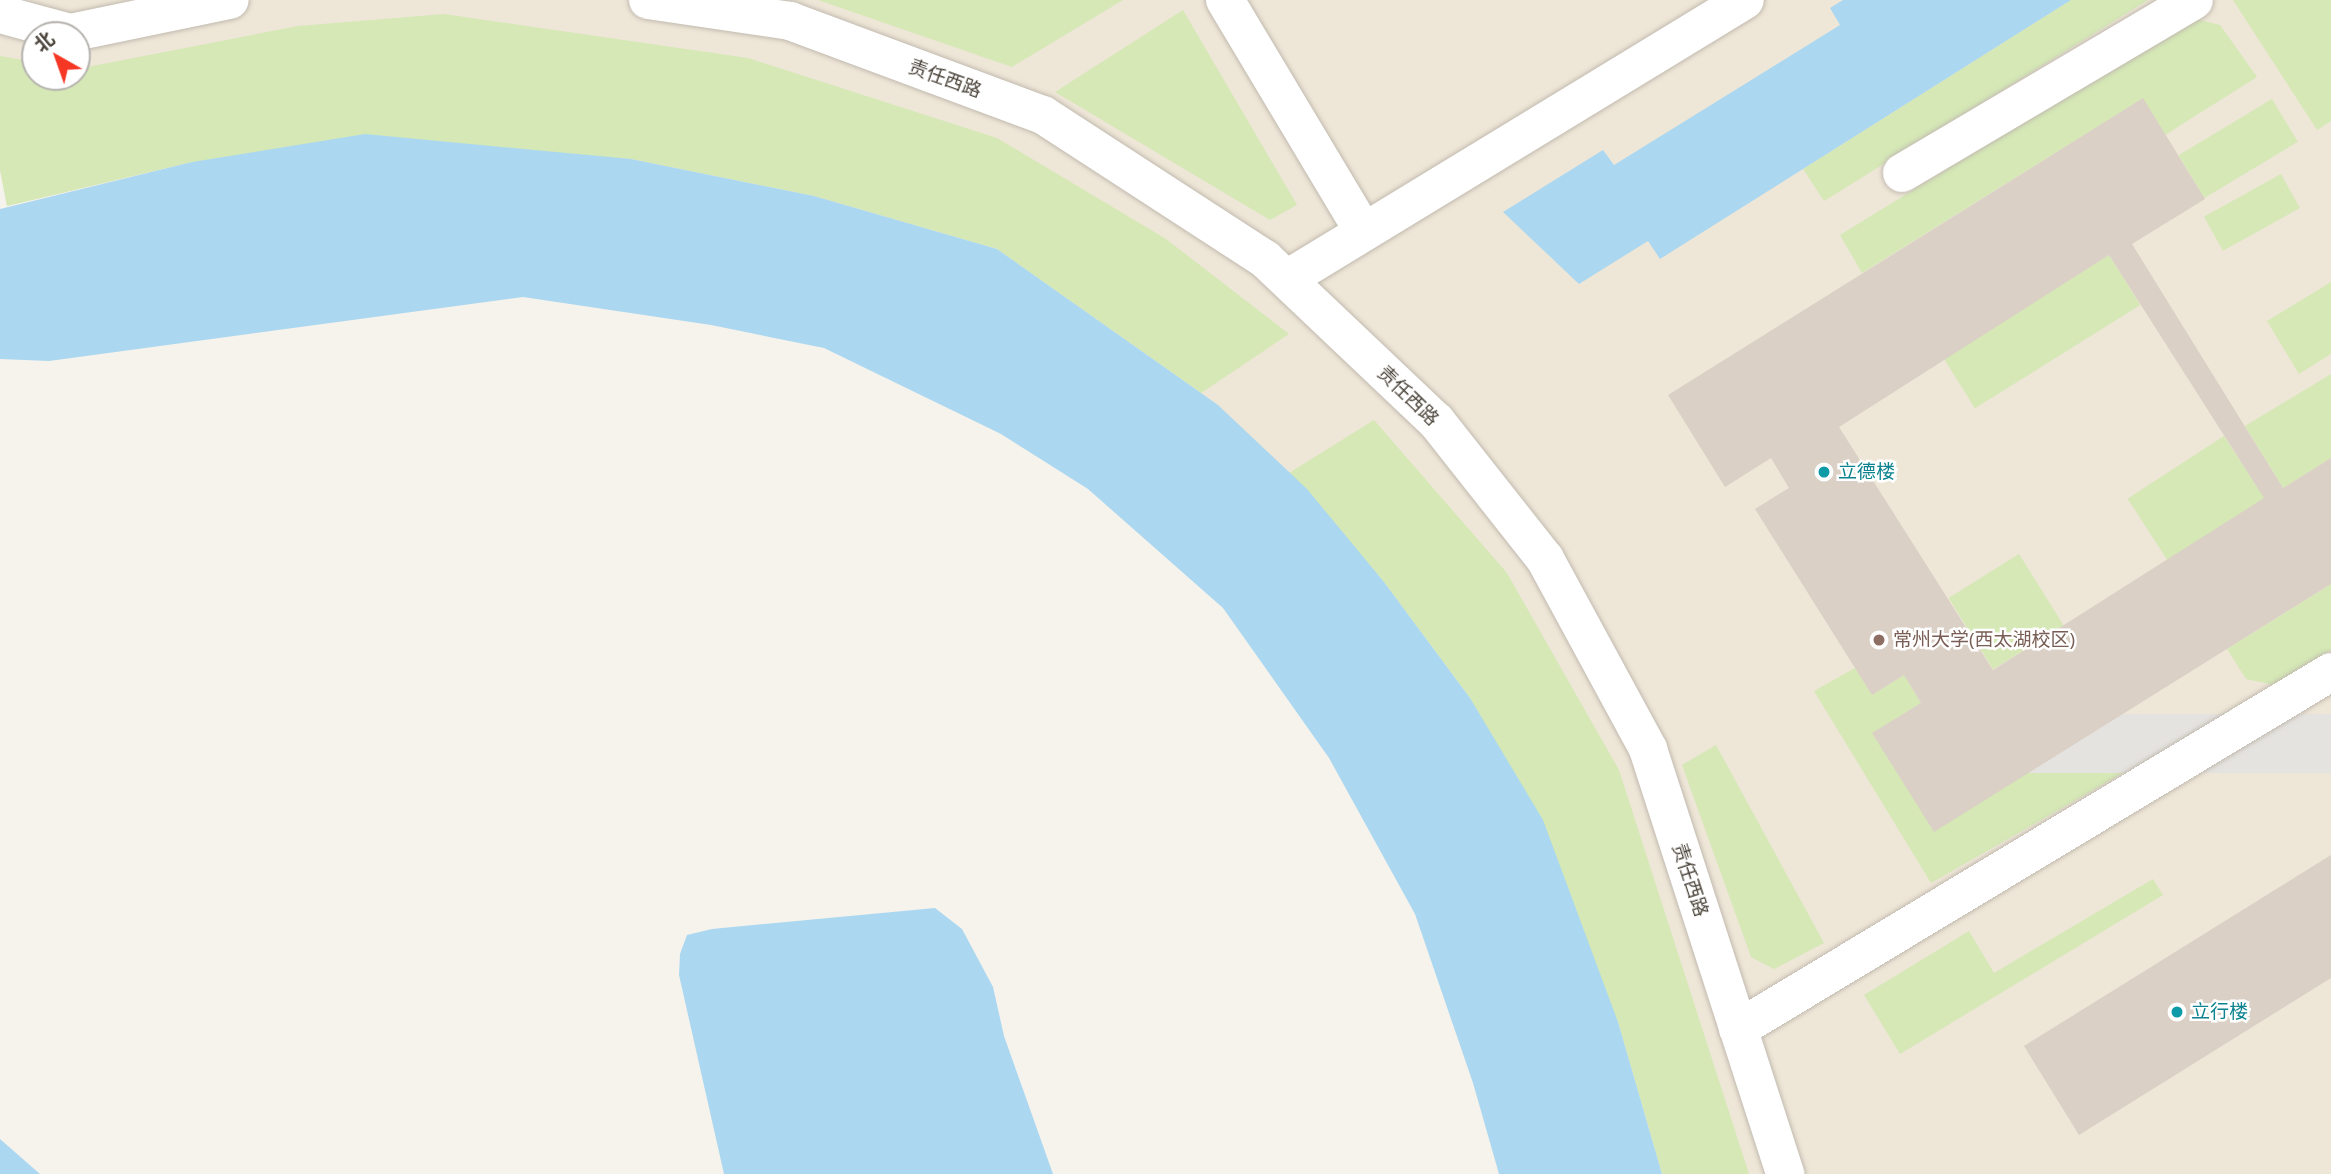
<!DOCTYPE html>
<html>
<head>
<meta charset="utf-8">
<style>
	body { margin:0 }
	#map { position:relative; width:2331px; height:1174px; overflow:hidden; background:#f6f2ec; font-family:"Open Sans","Noto Sans SC",sans-serif }
	div>[style] { position:absolute }
	.education>* { inset:0; background:#eee6d7 }
	.green>* { inset:0; background:#d5e8b6; transform-origin:0 0 }
	.parking>* { inset:0; background:#e5e3e0; transform-origin:0 0 }
	.water>* { inset:0; background:#abd8f0 }
	.building>* { inset:0; background:#dad0c5 }
	.roads { filter:drop-shadow(0 0 2px #c1baaf) drop-shadow(0 0 2px #c1baaf) }
	.minor>* { height:38px; margin:-19px; padding:0 19px; transform-origin:19px; border-radius:19px; background:#fff }
	.dots>* { width:19px; height:19px; translate:-50% -50%; box-sizing:border-box; border:4px solid #fff; border-radius:50% }
	span { translate:-50% -50%; white-space:nowrap; text-align:center; line-height:1.15; -webkit-text-stroke:5px #fff; paint-order:stroke }
	.street-label { font-size:19px; color:#4a4339 }
	.culture-label { font-size:19px; color:#0d838f }
	.left { translate:0 -50%; text-align:left }
	.education-label { font-size:19px; color:#785e54 }
	.north { position:absolute; left:21px; top:21px; width:70px; height:70px; box-sizing:border-box; background:#fff; border:2px solid #b7b4b0; border-radius:50%; rotate:320deg; font-size:19px; font-weight:700; line-height:28px; text-align:center; color:#4a4339 }
	.north::after { content:''; display:block; margin:auto; width:24px; height:32px; background:#f53724; clip-path:polygon(50% 0,100% 100%,50% 72%,0 100%) }
</style>
</head>
<body>
<div id="map">
	<div class="education">
		<i style="clip-path:polygon(evenodd,0 0,2331px 0,2331px 1174px,1662px 1174px,1618px 1022px,1470px 698px,1384px 582px,1307px 489px,1201px 393px,997px 249px,814px 196px,631px 159px,365px 134px,192px 162px,7px 206px,0 170px,0 0,35px 35px,77px 35px,77px 77px,35px 77px,35px 35px)"></i>
	</div>
	<div class="green">
		<i style="clip-path:polygon(818px 0,1123px 0,1012px 67px)"></i>
		<i style="clip-path:polygon(2071px 0,2148px 0,1824px 201px,1803px 169px)"></i>
		<i style="clip-path:polygon(2233px 0,2331px 0,2331px 121px,2317px 130px)"></i>
		<i style="clip-path:polygon(1183px 10px,1297px 205px,1270px 220px,1055px 92px)"></i>
		<i style="clip-path:polygon(444px 14px,748px 58px,997px 138px,1166px 239px,1289px 334px,1201px 393px,997px 249px,814px 196px,631px 159px,192px 162px,7px 206px,0 170px,0 56px,35px 62px,35px 77px,77px 77px,77px 69px,298px 26px)"></i>
		<i style="clip-path:polygon(2192px 18px,2220px 25px,2257px 77px,2165px 135px,2142px 99px,1862px 273px,1840px 235px)"></i>
		<i style="left:2272px;top:99px;width:50px;height:109px;rotate:59deg"></i>
		<i style="left:2281px;top:174px;width:39px;height:88px;rotate:61deg"></i>
		<i style="left:2109px;top:255px;width:59px;height:195px;rotate:58deg"></i>
		<i style="clip-path:polygon(2331px 282px,2331px 354px,2299px 374px,2267px 321px)"></i>
		<i style="clip-path:polygon(2331px 374px,2331px 458px,2283px 488px,2245px 426px)"></i>
		<i style="clip-path:polygon(1374px 420px,1507px 573px,1619px 770px,1749px 1174px,1662px 1174px,1618px 1022px,1470px 698px,1384px 582px,1289px 473px)"></i>
		<i style="left:2224px;top:436px;width:74px;height:115px;rotate:57deg"></i>
		<i style="left:2019px;top:554px;width:84px;height:83px;rotate:58deg"></i>
		<i style="clip-path:polygon(2331px 584px,2331px 650px,2274px 685px,2246px 679px,2227px 649px)"></i>
		<i style="clip-path:polygon(1855px 668px,1872px 695px,1904px 675px,1921px 703px,1873px 733px,2116px 718px,2135px 747px,2130px 769px,1931px 883px,1814px 691px)"></i>
		<i style="clip-path:polygon(1716px 745px,1824px 943px,1774px 969px,1751px 957px,1682px 765px)"></i>
		<i style="clip-path:polygon(2153px 879px,2163px 895px,1900px 1054px,1864px 995px,1969px 931px,1994px 973px)"></i>
	</div>
	<div class="parking">
		<i style="left:2331px;top:714px;width:59px;height:422px;rotate:90deg"></i>
	</div>
	<div class="water">
		<i style="clip-path:polygon(1843px 0,2071px 0,1660px 259px,1648px 241px,1579px 284px,1503px 212px,1603px 150px,1614px 165px,1840px 25px,1830px 8px)"></i>
		<i style="clip-path:polygon(365px 134px,631px 159px,814px 196px,997px 249px,1218px 405px,1307px 489px,1384px 582px,1470px 698px,1543px 820px,1618px 1022px,1662px 1174px,1499px 1174px,1473px 1083px,1415px 914px,1329px 758px,1223px 608px,1088px 489px,1001px 434px,824px 348px,711px 325px,523px 297px,49px 361px,0 359px,0 209px,192px 162px)"></i>
		<i style="clip-path:polygon(935px 908px,962px 929px,993px 987px,1004px 1036px,1053px 1174px,724px 1174px,679px 975px,680px 954px,687px 935px,712px 929px)"></i>
		<i style="clip-path:polygon(0 1139px,40px 1174px,0 1174px)"></i>
	</div>
	<div class="building">
		<i style="clip-path:polygon(evenodd,2143px 98px,2205px 199px,2132px 244px,2283px 488px,2331px 458px,2331px 584px,1934px 832px,1872px 733px,1921px 703px,1904px 675px,1872px 695px,1755px 509px,1789px 488px,1771px 458px,1725px 487px,1668px 395px,2143px 98px,2109px 255px,2264px 498px,1993px 670px,1839px 427px,2109px 255px)"></i>
		<i style="clip-path:polygon(2331px 855px,2331px 978px,2079px 1135px,2024px 1046px)"></i>
	</div>
	<div class="roads">
		<div class="minor">
			<i style="left:648px;top:0;width:144px;rotate:8.4deg"></i>
			<i style="left:790px;top:21px;width:270px;rotate:20.4deg"></i>
			<i style="left:1043px;top:115px;width:265px;rotate:33deg"></i>
			<i style="left:1265px;top:259px;width:236px;rotate:43.5deg"></i>
			<i style="left:1436px;top:421px;width:176px;rotate:51.7deg"></i>
			<i style="left:1545px;top:559px;width:216px;rotate:61.5deg"></i>
			<i style="left:1648px;top:749px;width:447px;rotate:72.1deg"></i>
			<i style="left:1225px;top:0;width:270px;rotate:59.1deg"></i>
			<i style="left:0;top:14px;width:73px;rotate:15.2deg"></i>
			<i style="left:70px;top:33px;width:163px;rotate:-11.7deg"></i>
			<i style="left:1902px;top:173px;width:339px;rotate:-30.6deg"></i>
			<i style="left:1287px;top:279px;width:536px;rotate:-31.35deg"></i>
			<i style="left:1738px;top:1029px;width:692px;rotate:-31.05deg"></i>
		</div>
	</div>
	<div class="dots">
		<i style="left:1824px;top:472px;background:#0f9aa8"></i>
		<i style="left:1879px;top:640px;background:#8d6e63"></i>
		<i style="left:2177px;top:1012px;background:#0f9aa8"></i>
	</div>
	<div class="street-label">
		<span style="left:945px;top:79px;rotate:20deg">责任西路</span>
		<span style="left:1408px;top:396px;rotate:44deg">责任西路</span>
		<span style="left:1690px;top:880px;rotate:72deg">责任西路</span>
	</div>
	<div class="culture-label">
		<span class="left" style="left:1838px;top:472px">立德楼</span>
		<span class="left" style="left:2191px;top:1012px">立行楼</span>
	</div>
	<div class="education-label">
		<span class="left" style="left:1893px;top:640px">常州大学(西太湖校区)</span>
	</div>
	<div class="north">北</div>
</div>
</body>
</html>
